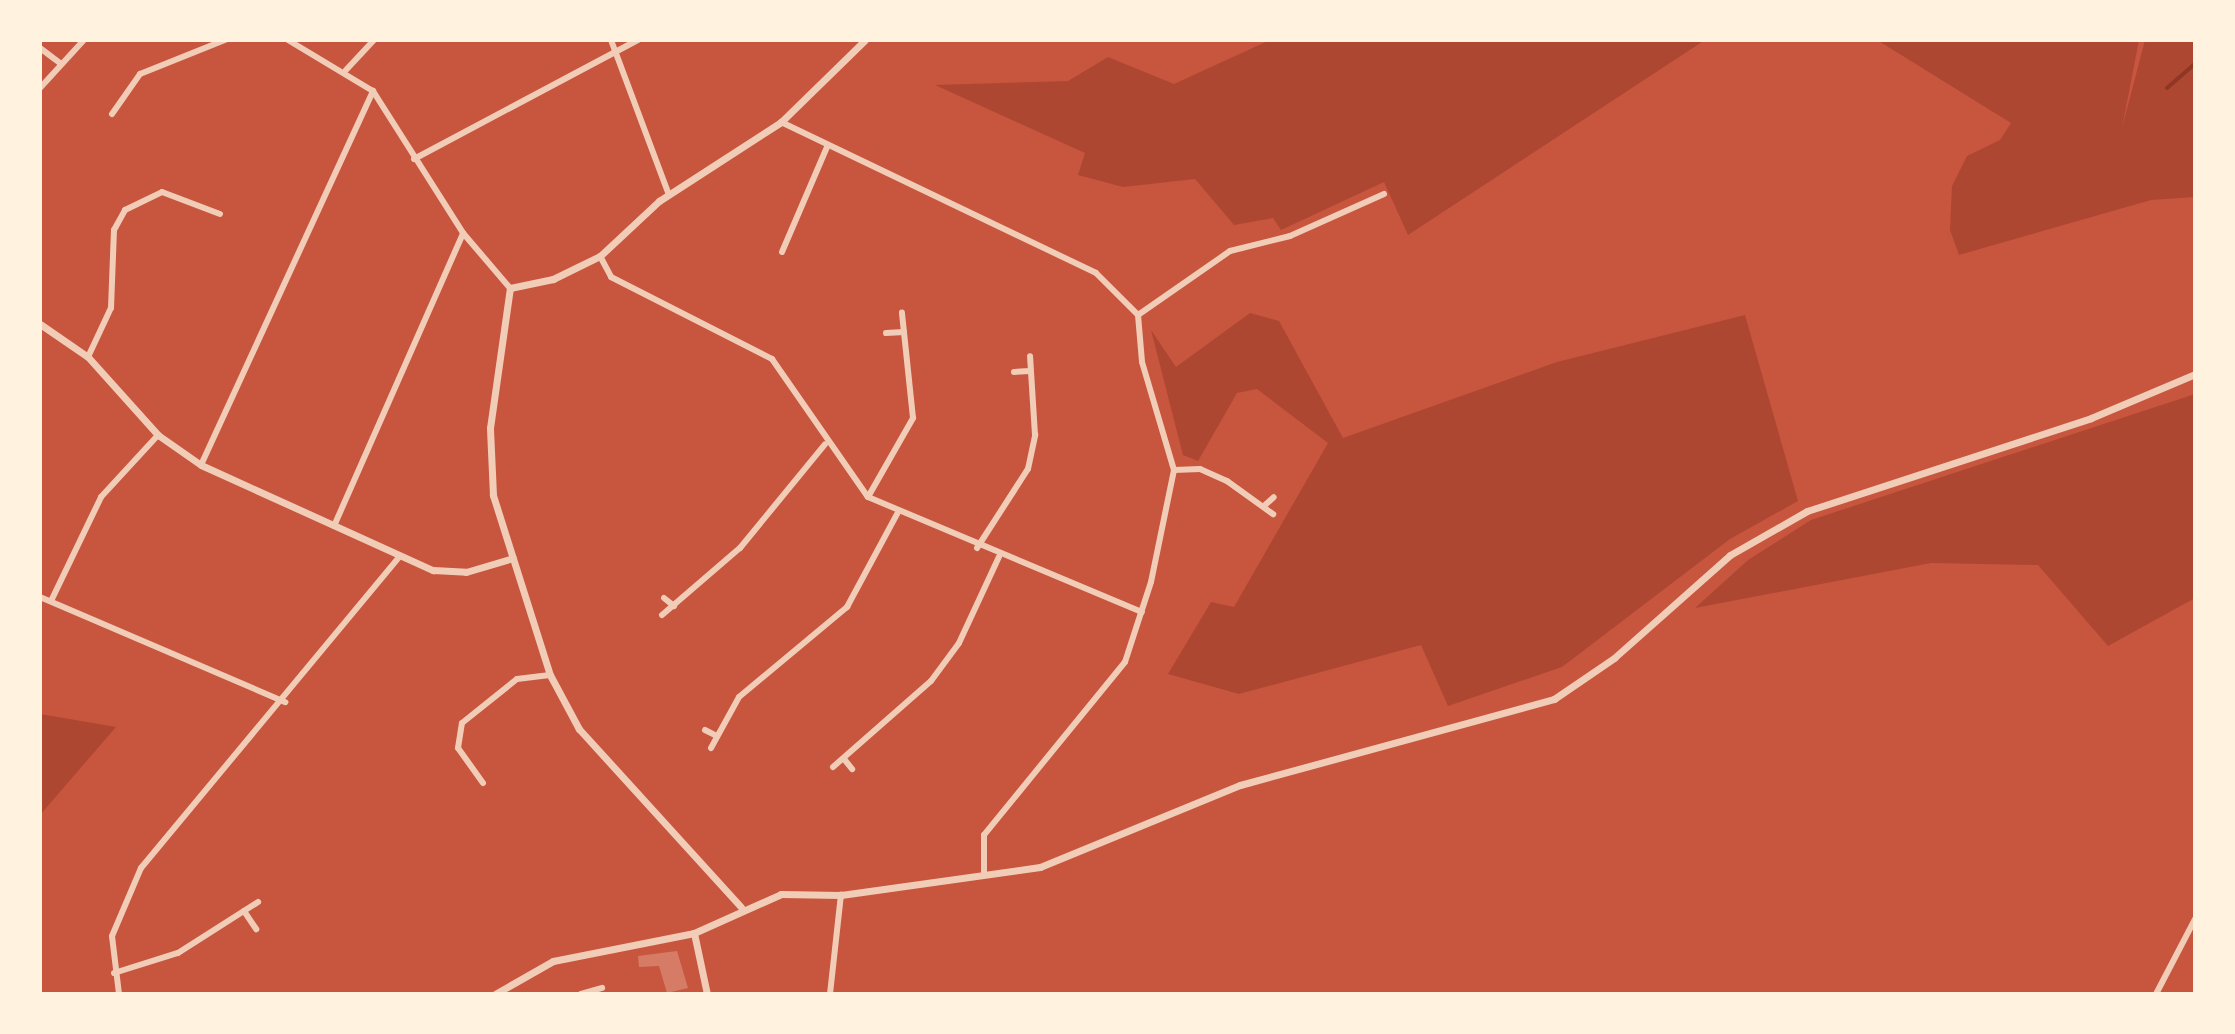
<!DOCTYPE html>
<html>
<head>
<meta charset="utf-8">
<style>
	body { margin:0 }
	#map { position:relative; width:2235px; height:1034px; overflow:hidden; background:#c8553d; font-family:"Noto Serif",serif }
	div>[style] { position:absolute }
	.green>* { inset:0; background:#ae4732 }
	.stream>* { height:4px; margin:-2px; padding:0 2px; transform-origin:2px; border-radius:2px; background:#8f3625 }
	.building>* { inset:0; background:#d67c66 }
	.minor>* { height:6px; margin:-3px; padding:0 3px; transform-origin:3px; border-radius:3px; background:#f1ccb7 }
	.tertiary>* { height:7px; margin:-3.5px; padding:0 3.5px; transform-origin:3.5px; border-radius:3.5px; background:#f1ccb7 }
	span { translate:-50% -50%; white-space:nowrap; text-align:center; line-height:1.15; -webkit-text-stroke:8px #fff3e0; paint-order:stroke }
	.frame { position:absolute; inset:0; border:42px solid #fff3e0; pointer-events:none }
</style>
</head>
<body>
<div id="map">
	<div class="green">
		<i style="clip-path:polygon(1270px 40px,1705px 40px,1408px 235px,1384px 182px,1281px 230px,1273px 218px,1234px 225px,1195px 179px,1123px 187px,1078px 175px,1085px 153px,935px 85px,1068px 81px,1108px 57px,1174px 84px)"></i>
		<i style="clip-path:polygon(1877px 40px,2139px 40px,2122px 128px,2145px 40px,2195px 40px,2195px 197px,2151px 200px,1959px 255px,1950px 230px,1952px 186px,1967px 156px,2000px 140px,2011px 123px)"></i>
		<i style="clip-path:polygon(1250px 313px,1279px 321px,1343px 438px,1557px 362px,1745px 315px,1798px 501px,1730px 539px,1562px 667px,1448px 706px,1421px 645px,1239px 694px,1168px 674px,1211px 602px,1234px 607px,1328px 443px,1257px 389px,1237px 393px,1198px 461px,1183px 455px,1151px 330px,1176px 367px)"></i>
		<i style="clip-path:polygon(2195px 394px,2195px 598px,2108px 646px,2038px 565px,1931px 563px,1695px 608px,1748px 560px,1811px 520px)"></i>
		<i style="clip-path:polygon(40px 714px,116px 727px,40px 815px)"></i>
	</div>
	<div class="stream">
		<i style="left:2167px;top:88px;width:37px;rotate:-41deg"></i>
	</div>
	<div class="building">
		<i style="clip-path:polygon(677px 951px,688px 988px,667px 993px,659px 966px,639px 967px,638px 956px)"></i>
	</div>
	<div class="minor">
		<i style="left:288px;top:40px;width:99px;rotate:31deg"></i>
		<i style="left:373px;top:91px;width:168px;rotate:57.6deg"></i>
		<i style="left:463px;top:233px;width:72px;rotate:49.5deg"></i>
		<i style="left:611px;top:40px;width:165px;rotate:69.5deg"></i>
		<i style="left:40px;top:48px;width:26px;rotate:37deg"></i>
		<i style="left:346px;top:70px;width:41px;rotate:-47deg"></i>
		<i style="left:40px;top:88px;width:65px;rotate:-47.5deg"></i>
		<i style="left:112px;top:114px;width:49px;rotate:-55deg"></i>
		<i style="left:140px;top:74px;width:92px;rotate:-21.8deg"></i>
		<i style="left:781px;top:122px;width:349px;rotate:25.6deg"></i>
		<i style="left:1096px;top:273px;width:59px;rotate:45deg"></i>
		<i style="left:1138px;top:315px;width:47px;rotate:85.1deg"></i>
		<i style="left:1142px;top:362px;width:113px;rotate:73.5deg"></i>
		<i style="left:1174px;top:470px;width:114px;rotate:101.6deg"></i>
		<i style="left:1151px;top:582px;width:84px;rotate:108deg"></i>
		<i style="left:1125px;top:662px;width:223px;rotate:129.2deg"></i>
		<i style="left:984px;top:835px;width:40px;rotate:90deg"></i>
		<i style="left:414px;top:159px;width:254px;rotate:-28deg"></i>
		<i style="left:782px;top:252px;width:114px;rotate:-66.8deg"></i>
		<i style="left:600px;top:256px;width:24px;rotate:62deg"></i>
		<i style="left:611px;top:277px;width:181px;rotate:27deg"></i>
		<i style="left:772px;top:359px;width:168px;rotate:55.2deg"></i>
		<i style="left:868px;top:497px;width:297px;rotate:22.8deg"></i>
		<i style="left:1138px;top:315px;width:112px;rotate:-34.8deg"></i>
		<i style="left:1230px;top:251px;width:62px;rotate:-14deg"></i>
		<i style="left:1290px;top:236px;width:103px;rotate:-24.1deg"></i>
		<i style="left:886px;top:333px;width:18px;rotate:-3deg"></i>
		<i style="left:88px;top:357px;width:54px;rotate:-64.9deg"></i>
		<i style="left:111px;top:308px;width:78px;rotate:-87.8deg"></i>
		<i style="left:114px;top:230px;width:23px;rotate:-61deg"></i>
		<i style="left:125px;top:210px;width:41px;rotate:-25.9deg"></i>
		<i style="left:162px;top:192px;width:62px;rotate:20.8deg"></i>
		<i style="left:1014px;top:372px;width:16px;rotate:-4deg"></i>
		<i style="left:201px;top:465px;width:412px;rotate:-65.3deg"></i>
		<i style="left:1174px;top:470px;width:26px;rotate:-2deg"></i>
		<i style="left:1200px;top:469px;width:30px;rotate:24deg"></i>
		<i style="left:1227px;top:481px;width:57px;rotate:35.7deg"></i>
		<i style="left:868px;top:497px;width:91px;rotate:-60.3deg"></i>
		<i style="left:913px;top:418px;width:106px;rotate:-96deg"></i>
		<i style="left:1264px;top:506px;width:13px;rotate:-42deg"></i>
		<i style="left:334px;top:526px;width:320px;rotate:-66.2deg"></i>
		<i style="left:977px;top:548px;width:94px;rotate:-57.2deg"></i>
		<i style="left:1028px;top:469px;width:35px;rotate:-78deg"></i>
		<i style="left:1035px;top:435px;width:79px;rotate:-93.6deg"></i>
		<i style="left:40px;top:597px;width:267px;rotate:23.2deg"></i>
		<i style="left:664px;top:598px;width:13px;rotate:39deg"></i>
		<i style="left:52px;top:599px;width:113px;rotate:-64.3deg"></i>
		<i style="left:101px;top:497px;width:84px;rotate:-47.4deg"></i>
		<i style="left:662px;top:615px;width:103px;rotate:-40.7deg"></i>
		<i style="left:740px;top:548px;width:134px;rotate:-50.7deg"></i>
		<i style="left:705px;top:730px;width:13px;rotate:27deg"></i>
		<i style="left:711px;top:748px;width:58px;rotate:-61.2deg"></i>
		<i style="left:739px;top:697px;width:141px;rotate:-39.8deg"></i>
		<i style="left:847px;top:607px;width:106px;rotate:-61.7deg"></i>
		<i style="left:844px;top:759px;width:13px;rotate:51deg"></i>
		<i style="left:833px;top:767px;width:130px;rotate:-41.3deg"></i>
		<i style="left:931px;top:681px;width:47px;rotate:-53.6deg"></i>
		<i style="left:959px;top:643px;width:95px;rotate:-65.1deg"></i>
		<i style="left:483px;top:783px;width:43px;rotate:-125.5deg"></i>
		<i style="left:458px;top:748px;width:25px;rotate:-81deg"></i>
		<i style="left:462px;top:723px;width:70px;rotate:-38.7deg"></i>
		<i style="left:517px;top:679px;width:33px;rotate:-7deg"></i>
		<i style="left:244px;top:911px;width:22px;rotate:56deg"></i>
		<i style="left:114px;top:973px;width:67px;rotate:-17.4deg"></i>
		<i style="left:178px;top:953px;width:95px;rotate:-32.5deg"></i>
		<i style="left:119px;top:994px;width:58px;rotate:-96.9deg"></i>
		<i style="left:112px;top:936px;width:74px;rotate:-66.9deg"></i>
		<i style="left:141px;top:868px;width:405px;rotate:-50.3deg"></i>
		<i style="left:581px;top:994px;width:22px;rotate:-16deg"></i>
		<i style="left:830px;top:994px;width:100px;rotate:-83.7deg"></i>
		<i style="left:2156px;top:994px;width:85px;rotate:-62.5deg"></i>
	</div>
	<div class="tertiary">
		<i style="left:40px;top:324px;width:58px;rotate:34.5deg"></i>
		<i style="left:88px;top:357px;width:105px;rotate:48.1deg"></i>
		<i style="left:158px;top:435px;width:52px;rotate:34.9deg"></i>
		<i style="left:201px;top:465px;width:255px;rotate:24.4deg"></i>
		<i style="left:433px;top:570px;width:33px;rotate:3deg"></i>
		<i style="left:466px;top:572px;width:49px;rotate:-16.6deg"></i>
		<i style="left:741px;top:907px;width:241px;rotate:-132.3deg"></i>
		<i style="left:579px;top:729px;width:61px;rotate:-118.2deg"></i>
		<i style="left:550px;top:675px;width:189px;rotate:-107.6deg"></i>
		<i style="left:493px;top:495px;width:67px;rotate:-92.6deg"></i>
		<i style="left:490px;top:428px;width:141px;rotate:-81.9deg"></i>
		<i style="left:510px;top:288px;width:44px;rotate:-11.8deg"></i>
		<i style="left:553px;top:279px;width:52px;rotate:-26.1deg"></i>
		<i style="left:600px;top:256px;width:81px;rotate:-43deg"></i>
		<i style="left:659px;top:201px;width:145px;rotate:-32.9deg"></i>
		<i style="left:781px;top:122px;width:117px;rotate:-44.3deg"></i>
		<i style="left:694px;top:933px;width:62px;rotate:78deg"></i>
		<i style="left:495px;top:994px;width:67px;rotate:-29.6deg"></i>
		<i style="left:553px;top:961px;width:144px;rotate:-11.2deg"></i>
		<i style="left:694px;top:933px;width:95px;rotate:-24.1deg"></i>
		<i style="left:781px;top:894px;width:60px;rotate:1deg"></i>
		<i style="left:841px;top:895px;width:201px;rotate:-8deg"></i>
		<i style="left:1040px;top:867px;width:216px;rotate:-22.3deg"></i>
		<i style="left:1240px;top:785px;width:326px;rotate:-15.3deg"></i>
		<i style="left:1554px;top:699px;width:73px;rotate:-34.3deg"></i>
		<i style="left:1614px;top:658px;width:155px;rotate:-41.6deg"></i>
		<i style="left:1730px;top:555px;width:89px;rotate:-29.7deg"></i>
		<i style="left:1807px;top:511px;width:299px;rotate:-18.1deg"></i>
		<i style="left:2091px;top:418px;width:113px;rotate:-22.9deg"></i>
	</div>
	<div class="frame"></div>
</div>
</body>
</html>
